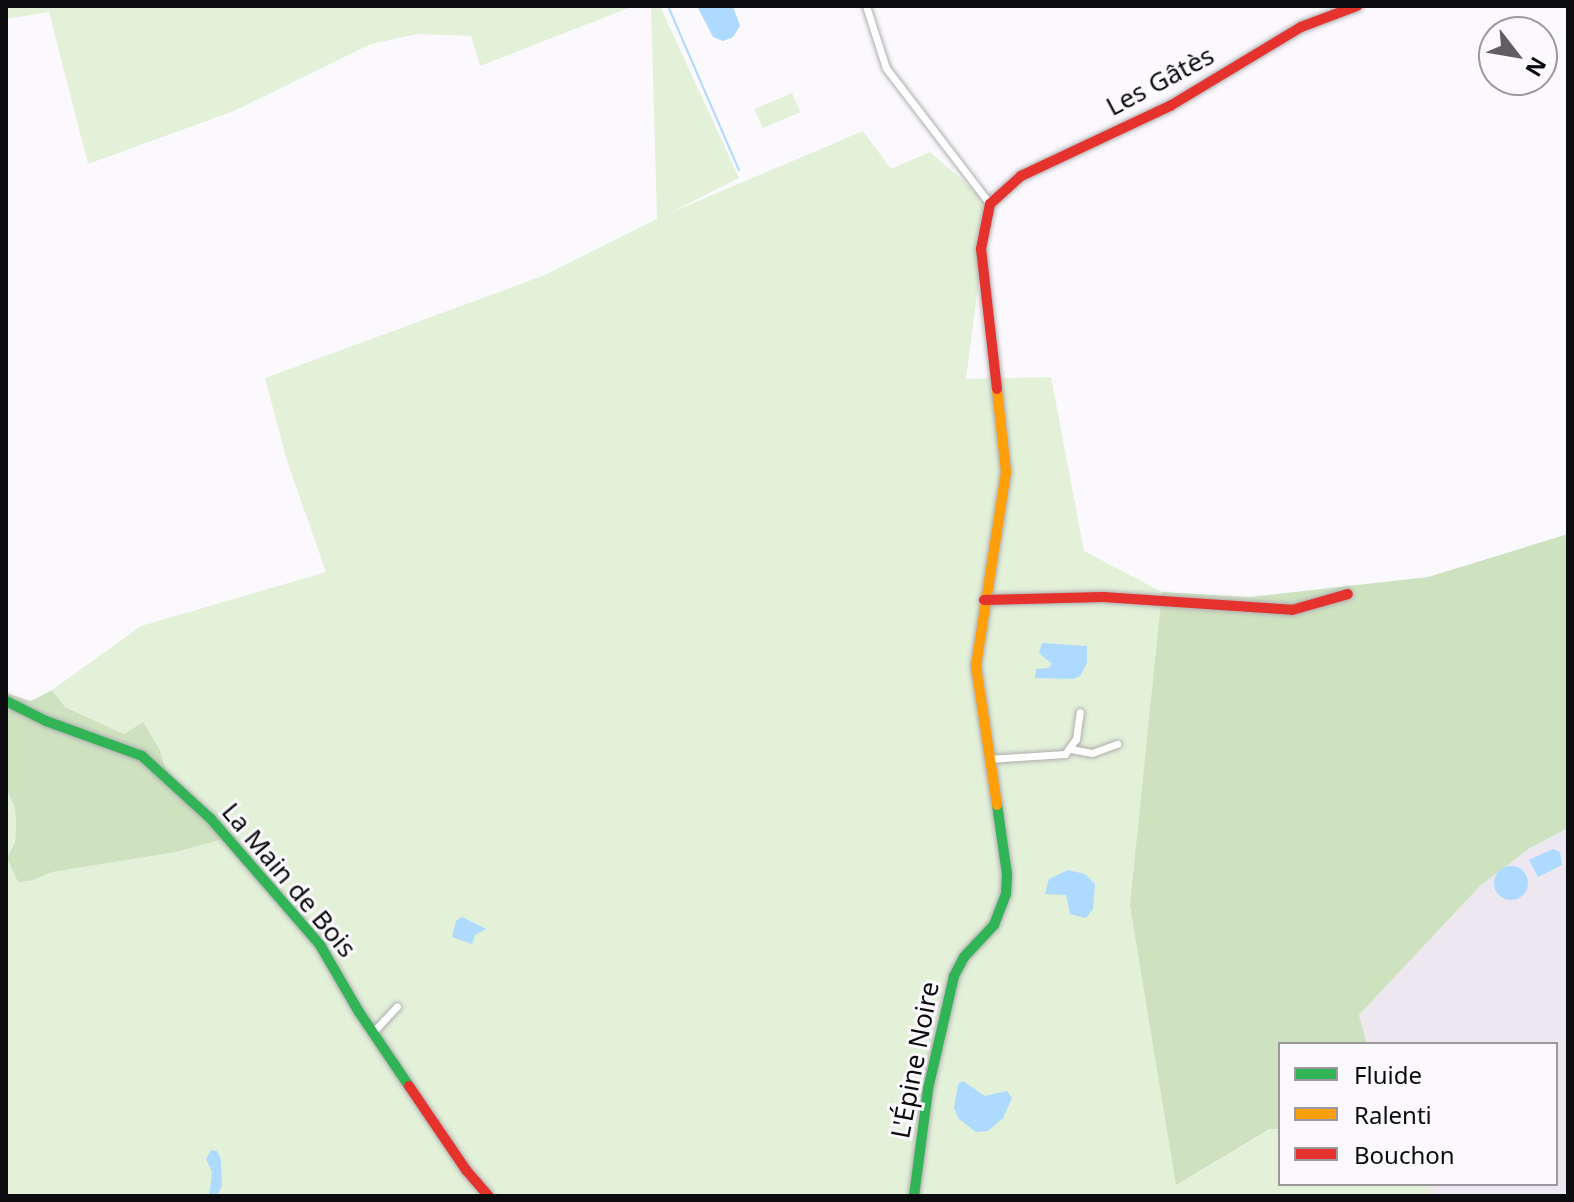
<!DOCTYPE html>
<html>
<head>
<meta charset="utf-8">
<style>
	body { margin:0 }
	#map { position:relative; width:1574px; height:1202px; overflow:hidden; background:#fbf9fd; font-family:"Noto Sans",sans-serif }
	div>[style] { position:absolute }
	.built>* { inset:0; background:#ede8f0 }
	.green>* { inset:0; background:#e3f1d9; transform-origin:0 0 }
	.forest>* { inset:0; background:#cee2c0 }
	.water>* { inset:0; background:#addafe }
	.round { border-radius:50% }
	.stream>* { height:2px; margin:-1px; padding:0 1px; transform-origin:1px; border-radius:1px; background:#addafe }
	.roads { filter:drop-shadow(0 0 2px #afadaf) drop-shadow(0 0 2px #afadaf) }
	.street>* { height:7px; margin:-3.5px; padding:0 3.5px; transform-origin:3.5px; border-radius:3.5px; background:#fefeff }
	.fast>* { height:10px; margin:-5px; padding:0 5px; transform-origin:5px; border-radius:5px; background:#30b455 }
	.slow>* { height:10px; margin:-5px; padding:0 5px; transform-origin:5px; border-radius:5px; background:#ff9f0a }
	.jam>* { height:10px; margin:-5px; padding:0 5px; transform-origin:5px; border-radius:5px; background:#e5322d }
	span { translate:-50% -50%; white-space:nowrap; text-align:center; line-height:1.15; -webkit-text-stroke:6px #fbf8fe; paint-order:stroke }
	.street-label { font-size:26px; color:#0c0b0d }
	.frame { position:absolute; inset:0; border:8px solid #0c0b0d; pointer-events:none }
	.legend { position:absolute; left:1278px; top:1042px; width:280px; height:144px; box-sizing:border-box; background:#fbf8fe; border:2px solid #9b999e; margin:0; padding:10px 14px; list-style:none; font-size:24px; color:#0c0b0d }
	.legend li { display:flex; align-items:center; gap:16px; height:40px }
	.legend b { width:40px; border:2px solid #9b999e }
	.north { position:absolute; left:1478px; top:16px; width:80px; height:80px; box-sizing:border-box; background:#fbf8fe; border:2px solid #9b999e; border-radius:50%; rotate:121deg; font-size:22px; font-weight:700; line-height:32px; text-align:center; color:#0c0b0d }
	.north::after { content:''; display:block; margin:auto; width:28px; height:36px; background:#605e61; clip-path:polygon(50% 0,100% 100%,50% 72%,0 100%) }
</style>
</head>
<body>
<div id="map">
	<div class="built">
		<i style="clip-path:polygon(1568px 828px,1568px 1196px,1435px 1196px,1427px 1184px,1556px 1184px,1556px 1044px,1367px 1044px,1359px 1015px,1480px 886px,1530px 848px)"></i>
	</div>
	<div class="green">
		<i style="clip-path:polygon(6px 6px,634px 6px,480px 66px,471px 36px,417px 34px,371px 44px,234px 111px,88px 164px,49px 12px,6px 19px)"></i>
		<i style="clip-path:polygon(651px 6px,660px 6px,739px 178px,670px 213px,863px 131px,891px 169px,930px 152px,989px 203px,966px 379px,1051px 377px,1084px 551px,1162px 592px,1151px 715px,1176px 1185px,1271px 1129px,1280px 1129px,1280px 1184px,1427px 1184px,1435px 1196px,6px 1196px,6px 788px,15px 808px,16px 824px,15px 842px,7px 858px,19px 882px,30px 881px,53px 872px,176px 852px,204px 806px,166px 770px,160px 750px,143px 722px,124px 734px,65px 707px,52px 690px,141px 626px,326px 572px,287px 461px,265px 378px,545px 275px,657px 219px)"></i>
		<i style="left:792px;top:93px;width:21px;height:41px;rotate:67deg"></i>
	</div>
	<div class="forest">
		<i style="clip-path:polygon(1568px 534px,1568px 828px,1530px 848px,1480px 886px,1359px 1015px,1367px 1044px,1280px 1044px,1280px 1129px,1270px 1129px,1176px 1185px,1130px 905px,1162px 592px,1249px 597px,1428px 577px)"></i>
		<i style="clip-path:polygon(52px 690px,65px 707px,124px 734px,143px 722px,160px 750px,166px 770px,204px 806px,223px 839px,176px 852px,53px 872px,30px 881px,18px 882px,7px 858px,15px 842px,16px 824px,15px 808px,6px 788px,6px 693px,31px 701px)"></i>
	</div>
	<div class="water">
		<i style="clip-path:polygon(697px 6px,733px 6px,740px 26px,733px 37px,723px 41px,713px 37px)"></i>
		<i style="clip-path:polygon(1042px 643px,1087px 646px,1087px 663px,1080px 676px,1073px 679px,1035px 678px,1036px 669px,1048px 668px,1052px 664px,1039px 653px)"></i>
		<i style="clip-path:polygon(1553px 849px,1560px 852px,1562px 865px,1538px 877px,1529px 860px)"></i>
		<i class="round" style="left:1494px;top:866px;width:34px;height:34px"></i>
		<i style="clip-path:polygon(1068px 870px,1085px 874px,1095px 884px,1093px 909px,1086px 918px,1070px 914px,1066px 895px,1045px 894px,1049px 879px)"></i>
		<i style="clip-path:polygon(462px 917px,486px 929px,475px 935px,472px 944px,452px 937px,456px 921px)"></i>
		<i style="clip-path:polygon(963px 1081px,985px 1096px,1007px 1091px,1012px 1098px,1003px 1118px,988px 1131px,976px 1132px,959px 1119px,954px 1108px,958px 1084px)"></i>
		<i style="clip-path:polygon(211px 1150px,217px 1151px,221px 1160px,222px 1186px,216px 1196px,209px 1196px,212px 1172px,206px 1159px)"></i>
	</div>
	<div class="stream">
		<i style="left:668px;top:6px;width:179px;rotate:66.6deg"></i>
	</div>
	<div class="roads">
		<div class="street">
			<i style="left:866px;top:6px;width:65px;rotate:72.1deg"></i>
			<i style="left:886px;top:68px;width:171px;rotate:52.6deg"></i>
			<i style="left:1071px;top:749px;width:21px;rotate:11deg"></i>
			<i style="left:1092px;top:753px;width:27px;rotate:-20deg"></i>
			<i style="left:988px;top:759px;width:77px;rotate:-3.7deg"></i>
			<i style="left:1065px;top:754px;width:19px;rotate:-54deg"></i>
			<i style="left:1076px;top:739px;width:27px;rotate:-82deg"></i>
			<i style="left:373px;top:1032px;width:35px;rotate:-47deg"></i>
		</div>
		<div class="fast">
			<i style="left:6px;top:701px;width:45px;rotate:26.6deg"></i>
			<i style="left:46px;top:721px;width:102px;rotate:20deg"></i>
			<i style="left:142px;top:756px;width:93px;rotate:42.4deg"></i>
			<i style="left:211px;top:819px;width:167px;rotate:49.1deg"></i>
			<i style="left:320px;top:945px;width:78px;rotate:59.8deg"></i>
			<i style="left:359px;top:1012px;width:89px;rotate:56deg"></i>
			<i style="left:914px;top:1196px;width:108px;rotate:-82.5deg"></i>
			<i style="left:928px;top:1089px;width:116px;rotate:-77deg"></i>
			<i style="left:954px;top:976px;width:21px;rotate:-62deg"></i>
			<i style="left:964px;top:957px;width:44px;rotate:-46.8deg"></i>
			<i style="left:994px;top:925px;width:33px;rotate:-69deg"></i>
			<i style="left:1006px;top:894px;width:20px;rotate:-87deg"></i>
			<i style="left:1007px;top:874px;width:70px;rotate:-98.2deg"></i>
		</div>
		<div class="slow">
			<i style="left:997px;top:805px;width:141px;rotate:-98.6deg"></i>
			<i style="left:976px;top:666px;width:196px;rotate:-81.2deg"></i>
			<i style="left:1006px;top:472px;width:83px;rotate:-96.2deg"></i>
		</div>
		<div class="jam">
			<i style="left:997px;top:389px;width:141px;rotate:-96.5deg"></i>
			<i style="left:981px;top:249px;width:46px;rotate:-78.7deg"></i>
			<i style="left:990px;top:204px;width:42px;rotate:-42.1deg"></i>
			<i style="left:1021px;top:176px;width:165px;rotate:-25.2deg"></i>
			<i style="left:1170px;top:106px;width:153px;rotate:-31.1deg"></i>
			<i style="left:1301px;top:27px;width:60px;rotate:-20.6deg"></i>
			<i style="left:984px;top:600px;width:119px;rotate:-1.4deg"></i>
			<i style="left:1103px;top:597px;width:189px;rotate:3.9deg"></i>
			<i style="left:1292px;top:610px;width:58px;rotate:-15.9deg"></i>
			<i style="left:409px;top:1086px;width:102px;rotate:55.8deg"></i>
			<i style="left:466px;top:1170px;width:35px;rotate:49deg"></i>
		</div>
	</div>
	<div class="street-label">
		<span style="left:1160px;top:81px;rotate:-28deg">Les Gâtès</span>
		<span style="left:289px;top:880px;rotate:50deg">La Main de Bois</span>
		<span style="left:915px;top:1060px;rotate:-79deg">L'Épine Noire</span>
	</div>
	<div class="frame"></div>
	<ul class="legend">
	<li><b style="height:10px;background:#30b455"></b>Fluide</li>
	<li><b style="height:10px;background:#ff9f0a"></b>Ralenti</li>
	<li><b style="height:10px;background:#e5322d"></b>Bouchon</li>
	</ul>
	<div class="north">N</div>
</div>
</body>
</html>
